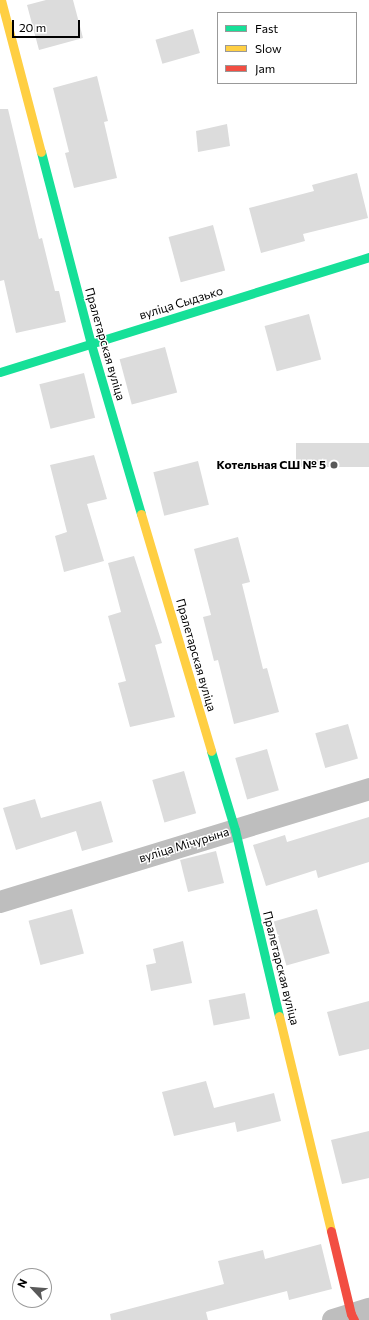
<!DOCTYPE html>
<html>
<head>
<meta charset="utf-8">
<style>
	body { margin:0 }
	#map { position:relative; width:369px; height:1320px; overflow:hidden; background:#fff; font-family:Commissioner,sans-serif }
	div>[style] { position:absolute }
	.building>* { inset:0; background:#dcdcdc; transform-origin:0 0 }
	.street>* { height:22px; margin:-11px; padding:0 11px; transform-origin:11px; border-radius:11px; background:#bebebe }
	.fast>* { height:9px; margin:-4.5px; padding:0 4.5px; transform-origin:4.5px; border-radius:4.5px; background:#16e098 }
	.slow>* { height:9px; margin:-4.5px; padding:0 4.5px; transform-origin:4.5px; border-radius:4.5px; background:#ffcf43 }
	.jam>* { height:9px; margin:-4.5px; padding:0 4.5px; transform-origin:4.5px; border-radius:4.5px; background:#f24e42 }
	.dots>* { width:11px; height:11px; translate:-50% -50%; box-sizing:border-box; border:2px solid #fff; border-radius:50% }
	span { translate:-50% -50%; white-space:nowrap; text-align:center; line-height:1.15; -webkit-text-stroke:3px #fff; paint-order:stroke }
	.street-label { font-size:12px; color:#000 }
	.poi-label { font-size:12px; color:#000; font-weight:700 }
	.right { translate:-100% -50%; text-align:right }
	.legend { position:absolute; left:217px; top:12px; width:140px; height:72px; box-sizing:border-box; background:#fff; border:1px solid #999; margin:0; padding:5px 7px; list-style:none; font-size:12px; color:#000 }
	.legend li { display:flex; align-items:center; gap:8px; height:20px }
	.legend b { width:20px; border:1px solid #999 }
	.north { position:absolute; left:12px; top:1268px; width:40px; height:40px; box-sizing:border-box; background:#fff; border:1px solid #999; border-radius:50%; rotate:296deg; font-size:11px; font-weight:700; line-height:16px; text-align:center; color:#000 }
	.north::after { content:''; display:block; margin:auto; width:14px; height:18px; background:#595959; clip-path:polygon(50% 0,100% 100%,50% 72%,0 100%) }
	.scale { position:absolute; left:12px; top:20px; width:68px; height:18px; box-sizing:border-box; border:2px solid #000; border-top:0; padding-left:5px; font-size:12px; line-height:14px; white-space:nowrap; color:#000; -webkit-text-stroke:3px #fff; paint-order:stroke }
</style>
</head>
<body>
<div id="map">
	<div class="building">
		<i style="clip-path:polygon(46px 0,73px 0,83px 38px,39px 50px,27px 5px)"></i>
		<i style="left:193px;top:29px;width:25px;height:39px;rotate:74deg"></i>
		<i style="clip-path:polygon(97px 76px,108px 121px,104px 122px,117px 178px,74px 188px,65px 153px,69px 152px,53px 88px)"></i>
		<i style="clip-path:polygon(0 109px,8px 109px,39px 239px,42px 238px,55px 291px,59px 291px,66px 322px,16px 333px,4px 280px,0 281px)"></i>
		<i style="clip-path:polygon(227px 124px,230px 146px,198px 152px,196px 131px)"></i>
		<i style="clip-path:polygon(357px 173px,368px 218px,303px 234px,305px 241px,261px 253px,249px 208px,314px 191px,312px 185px)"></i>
		<i style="left:213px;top:225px;width:47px;height:46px;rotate:75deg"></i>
		<i style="left:309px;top:314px;width:47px;height:46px;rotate:75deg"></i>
		<i style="left:165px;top:347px;width:47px;height:47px;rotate:75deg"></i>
		<i style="left:84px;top:373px;width:46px;height:46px;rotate:76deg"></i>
		<i style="left:369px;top:443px;width:24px;height:73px;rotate:90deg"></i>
		<i style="clip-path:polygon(94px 455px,107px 499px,87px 504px,104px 561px,64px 572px,55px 536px,67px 532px,50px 465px)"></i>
		<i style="left:198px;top:461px;width:45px;height:46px;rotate:76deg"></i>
		<i style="clip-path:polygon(238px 537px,250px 582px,242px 584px,263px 669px,267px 668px,279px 712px,234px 724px,218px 660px,214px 661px,203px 617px,211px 615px,194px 549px)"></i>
		<i style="clip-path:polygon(134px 556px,162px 643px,155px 645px,175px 717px,130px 727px,118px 683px,126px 681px,108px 616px,121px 612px,108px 563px)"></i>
		<i style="left:348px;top:724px;width:36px;height:34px;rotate:74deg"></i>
		<i style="left:267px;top:749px;width:43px;height:33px;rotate:74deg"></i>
		<i style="left:184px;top:771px;width:44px;height:33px;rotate:74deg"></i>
		<i style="clip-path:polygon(35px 799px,41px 818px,101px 801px,113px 842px,82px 851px,76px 831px,16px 850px,3px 808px)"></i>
		<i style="clip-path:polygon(369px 817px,369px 862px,318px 878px,316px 870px,266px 886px,253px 845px,285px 835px,287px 842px)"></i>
		<i style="left:216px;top:851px;width:33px;height:37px;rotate:76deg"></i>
		<i style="left:72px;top:909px;width:46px;height:45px;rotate:75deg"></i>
		<i style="left:317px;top:909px;width:46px;height:45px;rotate:74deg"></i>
		<i style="clip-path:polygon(183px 941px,192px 983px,151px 991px,146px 965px,156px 963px,153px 949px)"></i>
		<i style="left:245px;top:993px;width:26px;height:37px;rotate:79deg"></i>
		<i style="clip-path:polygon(369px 1001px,369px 1049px,339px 1056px,327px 1012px)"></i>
		<i style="clip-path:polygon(206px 1081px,214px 1108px,274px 1093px,281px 1121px,237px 1132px,235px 1122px,174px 1136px,162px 1092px)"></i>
		<i style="clip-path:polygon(369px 1131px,369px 1178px,342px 1184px,331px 1140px)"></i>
		<i style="clip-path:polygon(321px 1244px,332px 1289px,289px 1300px,287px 1291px,206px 1312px,208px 1320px,111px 1320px,110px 1314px,224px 1284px,218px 1261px,263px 1250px,265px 1259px)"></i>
	</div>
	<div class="street">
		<i style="left:0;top:902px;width:386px;rotate:-17deg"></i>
		<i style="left:333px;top:1320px;width:38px;rotate:-17deg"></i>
	</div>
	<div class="fast">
		<i style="left:41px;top:152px;width:198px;rotate:75.4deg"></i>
		<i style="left:91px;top:344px;width:177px;rotate:73.6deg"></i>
		<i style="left:0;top:372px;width:387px;rotate:-17.3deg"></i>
		<i style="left:211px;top:751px;width:83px;rotate:73.1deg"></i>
		<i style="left:235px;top:830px;width:191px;rotate:76.7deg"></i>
	</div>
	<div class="slow">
		<i style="left:1px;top:0;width:157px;rotate:75.3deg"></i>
		<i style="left:141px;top:514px;width:247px;rotate:73.5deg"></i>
		<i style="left:279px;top:1016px;width:221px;rotate:76.4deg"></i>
	</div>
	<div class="jam">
		<i style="left:331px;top:1231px;width:85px;rotate:76.5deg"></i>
		<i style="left:351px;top:1314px;width:7px;rotate:63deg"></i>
	</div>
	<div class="dots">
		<i style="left:334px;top:465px;background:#595959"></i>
	</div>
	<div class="street-label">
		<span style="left:181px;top:303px;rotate:-17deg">вуліца Сыдзько</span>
		<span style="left:105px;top:344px;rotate:74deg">Пралетарская вуліца</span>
		<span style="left:196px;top:655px;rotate:74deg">Пралетарская вуліца</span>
		<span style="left:184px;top:845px;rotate:-17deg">вуліца Мічурына</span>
		<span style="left:281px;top:968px;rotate:76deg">Пралетарская вуліца</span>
	</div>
	<div class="poi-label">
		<span class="right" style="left:326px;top:465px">Котельная СШ № 5</span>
	</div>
	<ul class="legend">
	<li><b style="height:5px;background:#16e098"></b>Fast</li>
	<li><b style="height:5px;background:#ffcf43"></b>Slow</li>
	<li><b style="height:5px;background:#f24e42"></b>Jam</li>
	</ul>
	<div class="north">N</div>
	<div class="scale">20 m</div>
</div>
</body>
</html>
